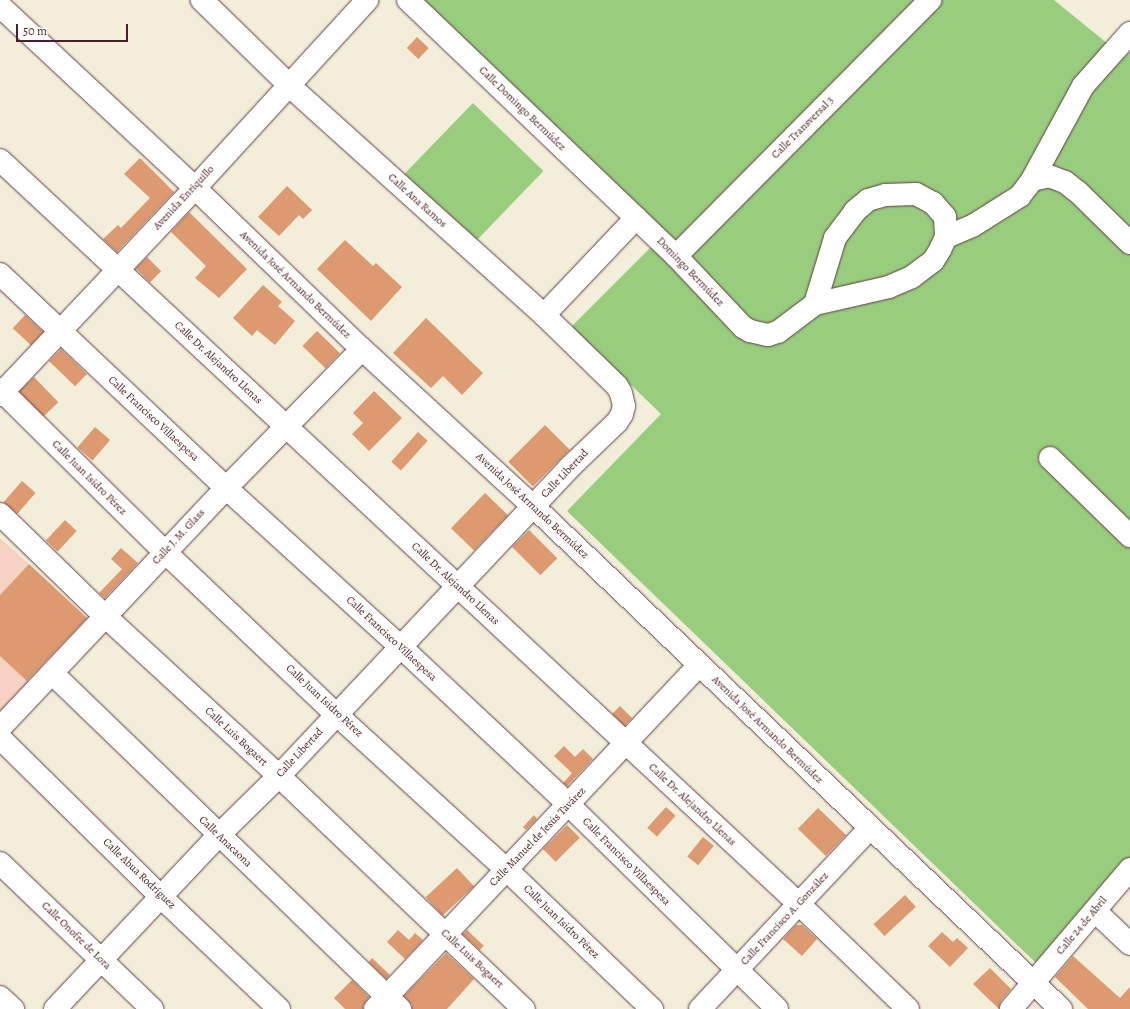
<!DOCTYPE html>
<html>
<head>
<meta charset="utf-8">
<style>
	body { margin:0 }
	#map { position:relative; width:1130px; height:1009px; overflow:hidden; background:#f2eeda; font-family:Alegreya,serif }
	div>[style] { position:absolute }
	.built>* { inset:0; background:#f5d2c2 }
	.green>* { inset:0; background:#98cd7e; transform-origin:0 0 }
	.building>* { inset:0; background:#dd996f; transform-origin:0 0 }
	.roads { filter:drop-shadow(0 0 1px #633e45) drop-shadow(0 0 1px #633e45) }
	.minor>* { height:22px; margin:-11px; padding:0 11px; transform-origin:11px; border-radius:11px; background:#fff }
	span { translate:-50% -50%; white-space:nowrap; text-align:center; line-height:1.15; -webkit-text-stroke:3px #fdfcf7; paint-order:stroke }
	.street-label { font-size:11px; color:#4a1f2b }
	.scale { position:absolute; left:16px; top:24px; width:112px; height:18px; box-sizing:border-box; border:2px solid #4a1f2b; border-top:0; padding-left:5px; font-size:12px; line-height:14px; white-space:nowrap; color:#4a1f2b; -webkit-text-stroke:3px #fdfcf7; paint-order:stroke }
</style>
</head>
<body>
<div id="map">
	<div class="built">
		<i style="clip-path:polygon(0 538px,29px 564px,0 595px)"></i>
		<i style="clip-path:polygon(0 656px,31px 684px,0 715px)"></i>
	</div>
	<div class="green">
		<i style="clip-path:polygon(421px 0,1054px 0,1124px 57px,1130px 52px,1130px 861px,1036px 963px,567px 511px,661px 414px,571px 327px,662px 236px)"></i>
		<i style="left:473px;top:103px;width:98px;height:103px;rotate:44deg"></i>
	</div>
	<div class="building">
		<i style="left:417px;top:37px;width:16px;height:15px;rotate:43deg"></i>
		<i style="clip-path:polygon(140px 158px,174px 192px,117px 252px,103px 239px,118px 225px,121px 228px,150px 198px,124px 174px)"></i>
		<i style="clip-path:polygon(287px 186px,312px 210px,303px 219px,299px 215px,279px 236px,258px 217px)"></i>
		<i style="clip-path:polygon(189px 212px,247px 269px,219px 298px,195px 278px,206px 266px,171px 232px)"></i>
		<i style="clip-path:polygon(345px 240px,373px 266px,376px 263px,402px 287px,371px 321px,317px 269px)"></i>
		<i style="left:147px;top:257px;width:20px;height:16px;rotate:45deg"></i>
		<i style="clip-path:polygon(263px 285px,282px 302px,278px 306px,295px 321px,275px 345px,257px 330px,252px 336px,233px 318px)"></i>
		<i style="left:25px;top:315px;width:25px;height:18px;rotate:43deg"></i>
		<i style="clip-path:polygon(426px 318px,483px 373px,462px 395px,443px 376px,431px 388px,393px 353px)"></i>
		<i style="left:317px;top:331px;width:32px;height:21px;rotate:44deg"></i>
		<i style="left:61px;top:349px;width:36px;height:17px;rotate:44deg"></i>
		<i style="left:34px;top:377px;width:35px;height:21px;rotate:46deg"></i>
		<i style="clip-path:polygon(374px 391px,402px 418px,369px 451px,352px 434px,363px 423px,353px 413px)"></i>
		<i style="left:545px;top:425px;width:35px;height:52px;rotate:45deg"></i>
		<i style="left:95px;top:427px;width:20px;height:27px;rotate:41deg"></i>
		<i style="left:418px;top:432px;width:13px;height:40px;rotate:42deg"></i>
		<i style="left:22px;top:481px;width:18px;height:28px;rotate:41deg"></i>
		<i style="left:485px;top:493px;width:32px;height:49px;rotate:44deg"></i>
		<i style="left:65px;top:520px;width:16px;height:28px;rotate:43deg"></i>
		<i style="left:529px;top:530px;width:40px;height:24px;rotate:45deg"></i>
		<i style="clip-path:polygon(121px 548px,138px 563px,105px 598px,99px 593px,122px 569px,111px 559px)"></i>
		<i style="clip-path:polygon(29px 564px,87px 618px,27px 681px,0 656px,0 595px)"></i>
		<i style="left:620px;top:706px;width:17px;height:11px;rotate:45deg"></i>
		<i style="clip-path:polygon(564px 746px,575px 757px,583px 749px,593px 759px,567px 786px,563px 783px,572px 773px,554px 756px)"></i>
		<i style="left:666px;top:807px;width:13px;height:28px;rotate:42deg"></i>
		<i style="left:818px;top:808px;width:39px;height:29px;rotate:44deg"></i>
		<i style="clip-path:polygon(534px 815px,537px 819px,526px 830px,523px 827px)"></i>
		<i style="left:567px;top:825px;width:18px;height:34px;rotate:45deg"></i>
		<i style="left:703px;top:837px;width:14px;height:25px;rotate:39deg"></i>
		<i style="left:457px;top:868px;width:25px;height:43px;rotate:47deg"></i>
		<i style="left:905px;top:895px;width:16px;height:43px;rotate:47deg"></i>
		<i style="clip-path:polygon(796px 925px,802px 925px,817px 939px,802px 956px,783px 939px)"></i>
		<i style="clip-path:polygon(398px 930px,409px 940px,415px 933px,423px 940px,405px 959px,387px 942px)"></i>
		<i style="left:467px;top:930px;width:23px;height:6px;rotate:43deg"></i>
		<i style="clip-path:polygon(942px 932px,953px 942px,957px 938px,968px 948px,950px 967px,928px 946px)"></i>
		<i style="clip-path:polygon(446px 953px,474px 979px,447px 1009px,412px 1009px,412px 1005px,404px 996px)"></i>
		<i style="clip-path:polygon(1073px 956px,1120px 998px,1130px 987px,1130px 1009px,1088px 1009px,1055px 977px)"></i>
		<i style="clip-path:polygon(372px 958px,390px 975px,386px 979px,369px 962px)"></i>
		<i style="clip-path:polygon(990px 968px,1011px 989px,1001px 1001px,999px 1009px,973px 984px)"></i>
		<i style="clip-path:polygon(352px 980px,369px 997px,363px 1006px,363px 1009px,345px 1009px,334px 998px)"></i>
	</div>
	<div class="roads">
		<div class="minor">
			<i style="left:408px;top:0;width:371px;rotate:43.7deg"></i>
			<i style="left:676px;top:256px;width:98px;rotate:46.7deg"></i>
			<i style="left:743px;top:327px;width:8px;rotate:30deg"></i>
			<i style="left:750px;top:331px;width:18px;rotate:13deg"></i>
			<i style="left:768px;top:335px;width:10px;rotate:-17deg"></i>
			<i style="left:778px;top:332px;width:46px;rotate:-37.1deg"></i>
			<i style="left:815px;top:304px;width:69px;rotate:-73.1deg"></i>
			<i style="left:835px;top:238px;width:34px;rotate:-53deg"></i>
			<i style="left:855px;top:211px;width:17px;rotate:-40deg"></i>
			<i style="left:868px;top:200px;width:18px;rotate:-16deg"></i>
			<i style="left:885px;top:195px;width:31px;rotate:-2deg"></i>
			<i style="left:916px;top:194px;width:19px;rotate:28deg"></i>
			<i style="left:933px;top:203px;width:18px;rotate:49deg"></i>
			<i style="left:945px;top:217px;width:20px;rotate:87deg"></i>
			<i style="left:946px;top:237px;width:14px;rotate:115deg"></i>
			<i style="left:940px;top:250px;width:13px;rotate:122deg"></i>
			<i style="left:933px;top:261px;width:26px;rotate:143deg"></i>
			<i style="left:912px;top:277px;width:25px;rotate:157deg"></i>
			<i style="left:889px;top:287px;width:76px;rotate:167.1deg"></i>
			<i style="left:0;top:6px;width:267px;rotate:43deg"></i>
			<i style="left:195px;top:188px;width:232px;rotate:44deg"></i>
			<i style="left:362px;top:349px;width:234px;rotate:42.6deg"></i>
			<i style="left:534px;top:507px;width:728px;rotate:43.61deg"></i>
			<i style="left:0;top:160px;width:1092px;rotate:42.96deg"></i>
			<i style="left:799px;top:904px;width:151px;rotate:43.9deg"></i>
			<i style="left:1032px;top:180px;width:107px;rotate:-61.5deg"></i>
			<i style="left:1083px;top:86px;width:71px;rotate:-48.4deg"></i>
			<i style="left:946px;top:237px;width:30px;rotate:-23deg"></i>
			<i style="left:974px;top:225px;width:54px;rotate:-32.2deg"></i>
			<i style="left:1020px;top:196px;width:20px;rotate:-53deg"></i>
			<i style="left:1032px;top:180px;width:17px;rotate:-13deg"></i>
			<i style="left:1049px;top:176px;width:17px;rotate:21deg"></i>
			<i style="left:1065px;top:182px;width:16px;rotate:38deg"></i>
			<i style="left:1078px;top:192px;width:73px;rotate:44.4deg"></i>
			<i style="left:676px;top:256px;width:361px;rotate:-45.2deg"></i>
			<i style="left:0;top:274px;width:311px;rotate:43.4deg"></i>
			<i style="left:226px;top:488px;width:236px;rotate:42.3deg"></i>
			<i style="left:401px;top:647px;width:231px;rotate:43.2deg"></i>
			<i style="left:569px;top:805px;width:291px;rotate:44.4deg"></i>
			<i style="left:544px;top:315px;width:134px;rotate:-46.5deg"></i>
			<i style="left:0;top:389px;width:232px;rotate:44.7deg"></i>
			<i style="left:165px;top:552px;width:236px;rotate:43.5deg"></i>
			<i style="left:336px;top:714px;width:231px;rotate:42.4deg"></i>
			<i style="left:507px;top:870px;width:201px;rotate:43.8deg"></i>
			<i style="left:0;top:395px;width:284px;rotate:-46.7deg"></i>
			<i style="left:195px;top:188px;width:255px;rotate:-47.5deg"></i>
			<i style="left:1050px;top:458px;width:112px;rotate:44.3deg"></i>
			<i style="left:0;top:514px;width:146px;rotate:44.2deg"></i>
			<i style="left:105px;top:616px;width:236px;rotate:42.6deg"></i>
			<i style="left:279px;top:776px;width:338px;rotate:43.6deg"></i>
			<i style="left:52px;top:673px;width:484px;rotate:44deg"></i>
			<i style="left:0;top:728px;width:330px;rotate:-46.7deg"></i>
			<i style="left:226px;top:488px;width:194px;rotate:-45.6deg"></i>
			<i style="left:0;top:738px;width:225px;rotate:44.6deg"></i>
			<i style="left:160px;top:896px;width:164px;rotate:43.5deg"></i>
			<i style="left:0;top:863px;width:211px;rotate:43.8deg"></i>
			<i style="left:1095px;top:911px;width:48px;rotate:43.3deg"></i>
			<i style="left:0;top:997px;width:18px;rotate:43deg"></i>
			<i style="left:55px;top:1009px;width:239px;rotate:-46.7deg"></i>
			<i style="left:219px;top:835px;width:84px;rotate:-44.5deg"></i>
			<i style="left:279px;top:776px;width:423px;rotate:-46.7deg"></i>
			<i style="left:569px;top:468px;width:66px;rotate:-43.8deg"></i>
			<i style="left:617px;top:422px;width:9px;rotate:-58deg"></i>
			<i style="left:622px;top:414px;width:8px;rotate:-76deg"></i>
			<i style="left:624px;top:406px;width:13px;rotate:-103deg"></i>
			<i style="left:621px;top:393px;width:8px;rotate:-120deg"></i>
			<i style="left:617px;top:386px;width:102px;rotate:-135.8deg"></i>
			<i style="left:544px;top:315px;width:343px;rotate:-138deg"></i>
			<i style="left:289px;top:85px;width:122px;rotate:-135.7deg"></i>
			<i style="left:375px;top:1009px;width:473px;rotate:-46.7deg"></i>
			<i style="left:700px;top:1009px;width:248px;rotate:-46.8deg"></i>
			<i style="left:1011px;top:1009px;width:184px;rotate:-49.6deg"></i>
		</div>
	</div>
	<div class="street-label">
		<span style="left:522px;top:109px;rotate:44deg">Calle Domingo Bermúdez</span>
		<span style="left:803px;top:128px;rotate:-45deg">Calle Transversal 3</span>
		<span style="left:184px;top:198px;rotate:-47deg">Avenida Enriquillo</span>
		<span style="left:417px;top:201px;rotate:42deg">Calle Ana Ramos</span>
		<span style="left:690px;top:272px;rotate:46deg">Domingo Bermúdez</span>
		<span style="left:295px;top:285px;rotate:44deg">Avenida José Armando Bermúdez</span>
		<span style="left:218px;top:363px;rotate:43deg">Calle Dr. Alejandro Llenas</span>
		<span style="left:153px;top:419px;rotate:43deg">Calle Francisco Villaespesa</span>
		<span style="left:565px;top:474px;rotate:-46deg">Calle Libertad</span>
		<span style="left:89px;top:478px;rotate:45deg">Calle Juan Isidro Pérez</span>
		<span style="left:532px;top:506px;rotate:43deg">Avenida José Armando Bermúdez</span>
		<span style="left:179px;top:537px;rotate:-47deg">Calle J. M. Glass</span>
		<span style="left:455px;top:584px;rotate:43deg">Calle Dr. Alejandro Llenas</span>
		<span style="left:391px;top:639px;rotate:43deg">Calle Francisco Villaespesa</span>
		<span style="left:324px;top:701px;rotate:43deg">Calle Juan Isidro Pérez</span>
		<span style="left:767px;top:730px;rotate:44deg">Avenida José Armando Bermúdez</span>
		<span style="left:236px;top:737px;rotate:43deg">Calle Luis Bogaert</span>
		<span style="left:300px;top:753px;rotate:-47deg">Calle Libertad</span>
		<span style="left:692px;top:805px;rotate:43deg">Calle Dr. Alejandro Llenas</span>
		<span style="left:538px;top:837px;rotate:-46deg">Calle Manuel de Jesús Tavárez</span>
		<span style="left:225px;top:842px;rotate:44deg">Calle Anacaona</span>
		<span style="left:626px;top:862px;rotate:45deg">Calle Francisco Villaespesa</span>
		<span style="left:139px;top:874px;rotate:44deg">Calle Abua Rodríguez</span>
		<span style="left:785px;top:919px;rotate:-47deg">Calle Francisco A. González</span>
		<span style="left:561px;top:922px;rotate:44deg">Calle Juan Isidro Pérez</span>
		<span style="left:1082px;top:926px;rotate:-50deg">Calle 24 de Abril</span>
		<span style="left:76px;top:936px;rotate:44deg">Calle Onofre de Lora</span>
		<span style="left:472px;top:959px;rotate:43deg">Calle Luis Bogaert</span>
	</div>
	<div class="scale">50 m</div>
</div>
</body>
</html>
